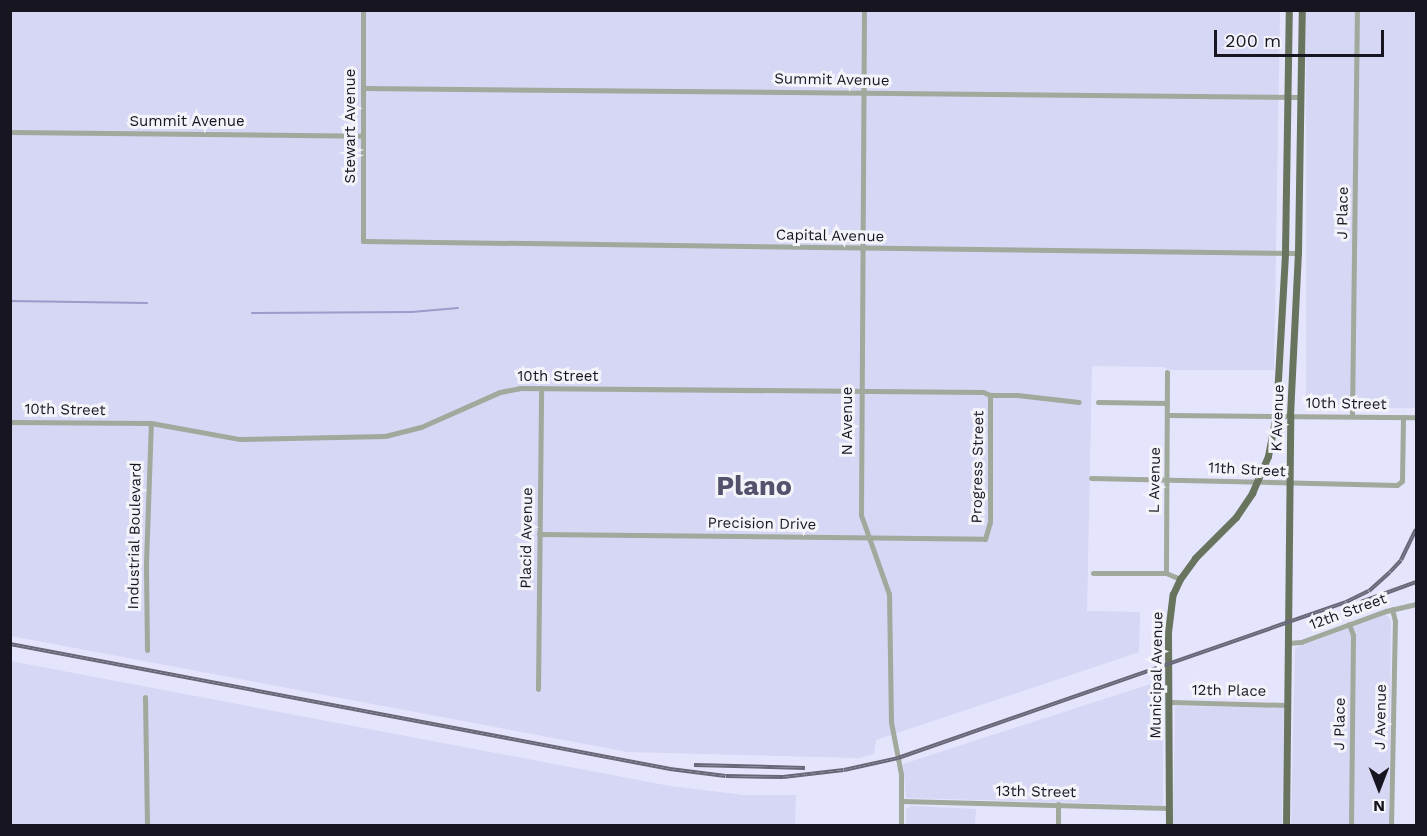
<!DOCTYPE html>
<html>
<head>
<meta charset="utf-8">
<style>
	body { margin:0 }
	#map { position:relative; width:1427px; height:836px; overflow:hidden; background:#e4e4fd; font-family:"Work Sans",sans-serif }
	div>[style] { position:absolute }
	.built>* { inset:0; background:#d6d6f5; transform-origin:0 0 }
	.stream>* { height:1.5px; margin:-0.75px; padding:0 0.75px; transform-origin:0.75px; border-radius:0.75px; background:#9c9bca }
	.minor>* { height:5px; margin:-2.5px; padding:0 2.5px; transform-origin:2.5px; border-radius:2.5px; background:#a1a89c }
	.major>* { height:7px; margin:-3.5px; padding:0 3.5px; transform-origin:3.5px; border-radius:3.5px; background:#68745e }
	.rail>* { height:4px; margin-top:-2px; transform-origin:0; background:repeating-linear-gradient(90deg,#f3f3fa 0 4.5px,#686778 0 9px); box-sizing:border-box; border-block:2px solid #686778 }
	span { translate:-50% -50%; white-space:nowrap; text-align:center; line-height:1.15; -webkit-text-stroke:6px #f3f3fa; paint-order:stroke }
	.street-label { font-size:15px; color:#161520 }
	.town-label { font-size:27px; color:#53526c; font-weight:700 }
	.frame { position:absolute; inset:0; border:12px solid #161520; pointer-events:none }
	.north { position:absolute; left:1349px; top:758px; width:60px; height:60px; -webkit-text-stroke:4px #f3f3fa; paint-order:stroke; rotate:180deg; font-size:16px; font-weight:700; line-height:24px; text-align:center; color:#161520 }
	.north::after { content:''; display:block; margin:auto; width:21px; height:27px; background:#161520; clip-path:polygon(50% 0,100% 100%,50% 72%,0 100%) }
	.scale { position:absolute; left:1214px; top:30px; width:170px; height:27px; box-sizing:border-box; border:3px solid #161520; border-top:0; padding-left:8px; font-size:18px; line-height:21px; white-space:nowrap; color:#161520; -webkit-text-stroke:4px #f3f3fa; paint-order:stroke }
</style>
</head>
<body>
<div id="map">
	<div class="built">
		<i style="clip-path:polygon(10px 11px,1280px 11px,1274px 370px,1170px 370px,1163px 367px,1092px 366px,1087px 611px,1140px 612px,1139px 652px,876px 740px,874px 754px,859px 758px,628px 752px,11px 636px)"></i>
		<i style="left:1306px;top:11px;width:110px;height:397px"></i>
		<i style="clip-path:polygon(1384px 615px,1388px 616px,1391px 621px,1389px 825px,1291px 826px,1295px 648px)"></i>
		<i style="clip-path:polygon(10px 661px,670px 786px,744px 795px,796px 795px,795px 825px,11px 825px)"></i>
		<i style="clip-path:polygon(1163px 680px,1163px 805px,906px 798px,903px 764px)"></i>
		<i style="left:1175px;top:706px;width:109px;height:119px;rotate:1deg"></i>
		<i style="clip-path:polygon(912px 806px,976px 809px,975px 825px,906px 825px,906px 809px)"></i>
	</div>
	<div class="stream">
		<i style="left:10px;top:301px;width:137px;rotate:0.8deg"></i>
		<i style="left:252px;top:313px;width:160px;rotate:-0.4deg"></i>
		<i style="left:412px;top:312px;width:46px;rotate:-5deg"></i>
	</div>
	<div class="minor">
		<i style="left:363px;top:10px;width:231px;rotate:90deg"></i>
		<i style="left:363px;top:241px;width:935px;rotate:0.74deg"></i>
		<i style="left:864px;top:10px;width:505px;rotate:90.34deg"></i>
		<i style="left:861px;top:515px;width:84px;rotate:70.5deg"></i>
		<i style="left:889px;top:594px;width:128px;rotate:89.1deg"></i>
		<i style="left:891px;top:722px;width:53px;rotate:79.1deg"></i>
		<i style="left:901px;top:774px;width:52px;rotate:90deg"></i>
		<i style="left:363px;top:88px;width:937px;rotate:0.55deg"></i>
		<i style="left:10px;top:132px;width:353px;rotate:0.6deg"></i>
		<i style="left:1167px;top:372px;width:201px;rotate:90.3deg"></i>
		<i style="left:1166px;top:573px;width:15px;rotate:23deg"></i>
		<i style="left:1098px;top:402px;width:69px;rotate:0.8deg"></i>
		<i style="left:1168px;top:415px;width:248px;rotate:0.5deg"></i>
		<i style="left:1352px;top:416px;width:406px;rotate:-89.3deg"></i>
		<i style="left:10px;top:422px;width:141px;rotate:0.4deg"></i>
		<i style="left:151px;top:423px;width:89px;rotate:10.3deg"></i>
		<i style="left:239px;top:439px;width:146px;rotate:-1.2deg"></i>
		<i style="left:385px;top:436px;width:37px;rotate:-14deg"></i>
		<i style="left:421px;top:427px;width:86px;rotate:-23.9deg"></i>
		<i style="left:500px;top:392px;width:20px;rotate:-11deg"></i>
		<i style="left:520px;top:388px;width:463px;rotate:0.5deg"></i>
		<i style="left:983px;top:392px;width:8px;rotate:23deg"></i>
		<i style="left:990px;top:395px;width:27px"></i>
		<i style="left:1017px;top:395px;width:62px;rotate:6.4deg"></i>
		<i style="left:1091px;top:478px;width:306px;rotate:1.3deg"></i>
		<i style="left:1397px;top:485px;width:6px;rotate:-39deg"></i>
		<i style="left:1402px;top:481px;width:64px;rotate:-89.1deg"></i>
		<i style="left:539px;top:534px;width:446px;rotate:0.6deg"></i>
		<i style="left:985px;top:539px;width:18px;rotate:-74deg"></i>
		<i style="left:990px;top:522px;width:127px;rotate:-90deg"></i>
		<i style="left:1093px;top:573px;width:73px"></i>
		<i style="left:1349px;top:624px;width:12px;rotate:70deg"></i>
		<i style="left:1353px;top:635px;width:191px;rotate:90.6deg"></i>
		<i style="left:1288px;top:643px;width:13px;rotate:-4deg"></i>
		<i style="left:1301px;top:642px;width:90px;rotate:-20deg"></i>
		<i style="left:1386px;top:611px;width:31px;rotate:-13deg"></i>
		<i style="left:147px;top:650px;width:87px;rotate:-90.7deg"></i>
		<i style="left:146px;top:563px;width:140px;rotate:-88deg"></i>
		<i style="left:538px;top:689px;width:301px;rotate:-89.4deg"></i>
		<i style="left:145px;top:697px;width:129px;rotate:89.1deg"></i>
		<i style="left:1170px;top:702px;width:118px;rotate:1.5deg"></i>
		<i style="left:902px;top:801px;width:267px;rotate:1.5deg"></i>
		<i style="left:1058px;top:826px;width:22px;rotate:-90deg"></i>
		<i style="left:1391px;top:826px;width:205px;rotate:-88.9deg"></i>
		<i style="left:1395px;top:621px;width:12px;rotate:-104deg"></i>
	</div>
	<div class="major">
		<i style="left:1169px;top:826px;width:194px;rotate:-90.3deg"></i>
		<i style="left:1168px;top:632px;width:38px;rotate:-83deg"></i>
		<i style="left:1173px;top:594px;width:17px;rotate:-65deg"></i>
		<i style="left:1180px;top:579px;width:26px;rotate:-54deg"></i>
		<i style="left:1195px;top:558px;width:58px;rotate:-45deg"></i>
		<i style="left:1236px;top:517px;width:29px;rotate:-56deg"></i>
		<i style="left:1252px;top:493px;width:40px;rotate:-66.6deg"></i>
		<i style="left:1268px;top:456px;width:42px;rotate:-79deg"></i>
		<i style="left:1276px;top:415px;width:162px;rotate:-86.8deg"></i>
		<i style="left:1285px;top:253px;width:243px;rotate:-89.1deg"></i>
		<i style="left:1286px;top:826px;width:411px;rotate:-89.4deg"></i>
		<i style="left:1290px;top:415px;width:162px;rotate:-87.2deg"></i>
		<i style="left:1298px;top:253px;width:243px;rotate:-89.1deg"></i>
	</div>
	<div class="rail">
		<i style="left:1361px;top:602px;width:59px;rotate:-20deg"></i>
		<i style="left:10px;top:644px;width:672px;rotate:10.72deg"></i>
		<i style="left:670px;top:769px;width:56px;rotate:7.1deg"></i>
		<i style="left:726px;top:776px;width:57px;rotate:1deg"></i>
		<i style="left:783px;top:777px;width:61px;rotate:-6.5deg"></i>
		<i style="left:844px;top:770px;width:55px;rotate:-12.5deg"></i>
		<i style="left:898px;top:758px;width:474px;rotate:-19.2deg"></i>
		<i style="left:1346px;top:602px;width:25px;rotate:-26deg"></i>
		<i style="left:1369px;top:591px;width:28px;rotate:-42deg"></i>
		<i style="left:1390px;top:572px;width:16px;rotate:-47deg"></i>
		<i style="left:1401px;top:560px;width:34px;rotate:-64deg"></i>
		<i style="left:694px;top:765px;width:111px;rotate:1.5deg"></i>
	</div>
	<div class="street-label">
		<span style="left:832px;top:80px;rotate:1deg">Summit Avenue</span>
		<span style="left:187px;top:122px">Summit Avenue</span>
		<span style="left:351px;top:126px;rotate:-90deg">Stewart Avenue</span>
		<span style="left:1343px;top:213px;rotate:-89deg">J Place</span>
		<span style="left:830px;top:236px;rotate:1deg">Capital Avenue</span>
		<span style="left:558px;top:377px">10th Street</span>
		<span style="left:1346px;top:404px;rotate:1deg">10th Street</span>
		<span style="left:65px;top:410px;rotate:1deg">10th Street</span>
		<span style="left:1278px;top:418px;rotate:-88deg">K Avenue</span>
		<span style="left:848px;top:421px;rotate:-90deg">N Avenue</span>
		<span style="left:978px;top:467px;rotate:-89deg">Progress Street</span>
		<span style="left:1247px;top:470px;rotate:3deg">11th Street</span>
		<span style="left:1155px;top:480px;rotate:-89deg">L Avenue</span>
		<span style="left:762px;top:524px;rotate:1deg">Precision Drive</span>
		<span style="left:135px;top:536px;rotate:-89deg">Industrial Boulevard</span>
		<span style="left:527px;top:538px;rotate:-89deg">Placid Avenue</span>
		<span style="left:1348px;top:612px;rotate:-20deg">12th Street</span>
		<span style="left:1157px;top:675px;rotate:-89deg">Municipal Avenue</span>
		<span style="left:1229px;top:691px;rotate:1deg">12th Place</span>
		<span style="left:1381px;top:717px;rotate:-89deg">J Avenue</span>
		<span style="left:1340px;top:724px;rotate:-89deg">J Place</span>
		<span style="left:1036px;top:792px;rotate:1deg">13th Street</span>
	</div>
	<div class="town-label">
		<span style="left:754px;top:487px">Plano</span>
	</div>
	<div class="frame"></div>
	<div class="north">N</div>
	<div class="scale">200 m</div>
</div>
</body>
</html>
